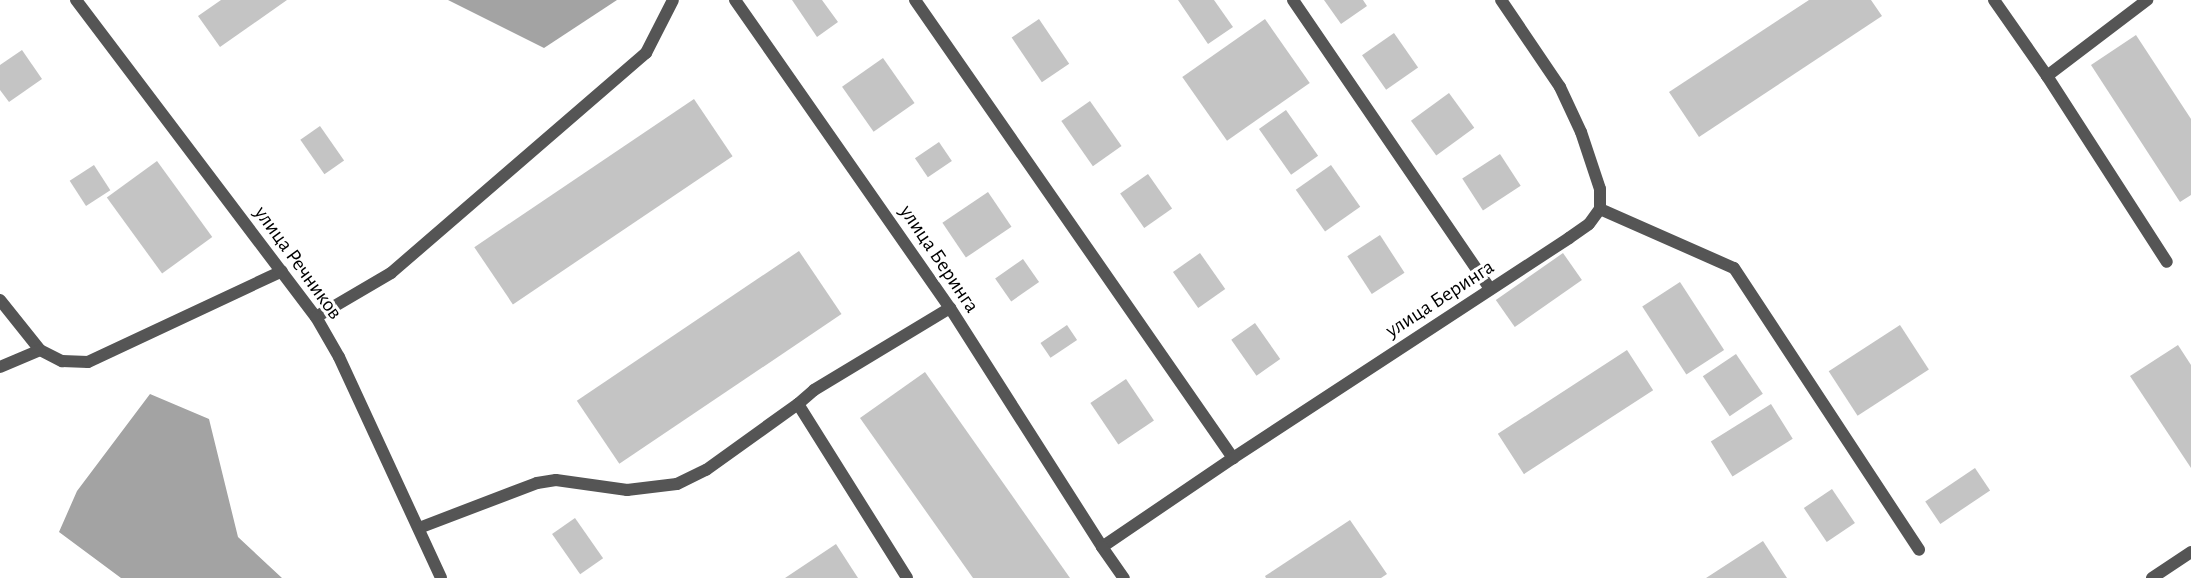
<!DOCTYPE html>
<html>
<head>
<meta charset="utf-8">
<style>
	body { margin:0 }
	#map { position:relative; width:2191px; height:578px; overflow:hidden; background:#fff; font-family:"Alegreya Sans",sans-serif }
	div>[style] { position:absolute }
	.water>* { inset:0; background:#a3a3a3 }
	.building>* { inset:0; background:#c4c4c4; transform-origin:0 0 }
	.lane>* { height:12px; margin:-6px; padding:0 6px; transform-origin:6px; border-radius:6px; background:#555 }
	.street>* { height:12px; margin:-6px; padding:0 6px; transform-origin:6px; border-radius:6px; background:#555 }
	span { translate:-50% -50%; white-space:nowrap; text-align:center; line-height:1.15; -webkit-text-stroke:6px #fff; paint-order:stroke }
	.street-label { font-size:21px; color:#000 }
</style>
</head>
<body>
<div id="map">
	<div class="water">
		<i style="clip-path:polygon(448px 0,617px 0,544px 48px)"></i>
		<i style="clip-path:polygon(150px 394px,209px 419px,238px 537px,282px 578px,121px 578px,59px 532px,77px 491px)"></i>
	</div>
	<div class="building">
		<i style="clip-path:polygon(221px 0,287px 0,220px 47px,198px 16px)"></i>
		<i style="clip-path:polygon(792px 0,822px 0,838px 22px,817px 37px)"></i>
		<i style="clip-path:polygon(1178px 0,1214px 0,1233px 27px,1208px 44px)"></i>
		<i style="clip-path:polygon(1324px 0,1363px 0,1367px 6px,1341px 24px)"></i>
		<i style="clip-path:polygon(1809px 0,1871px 0,1882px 16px,1699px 137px,1669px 92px)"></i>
		<i style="left:1039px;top:19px;width:54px;height:33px;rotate:56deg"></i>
		<i style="left:1265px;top:19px;width:78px;height:101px;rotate:55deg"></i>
		<i style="left:1394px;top:33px;width:42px;height:39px;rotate:55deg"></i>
		<i style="clip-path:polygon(2136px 35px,2191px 119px,2191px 195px,2180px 202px,2091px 65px)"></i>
		<i style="clip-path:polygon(22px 50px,42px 79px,9px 102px,0 90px,0 65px)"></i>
		<i style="left:883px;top:58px;width:55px;height:50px;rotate:55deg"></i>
		<i style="left:1449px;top:93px;width:43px;height:47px;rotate:54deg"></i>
		<i style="left:694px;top:99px;width:69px;height:265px;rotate:56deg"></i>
		<i style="left:1090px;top:101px;width:55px;height:35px;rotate:55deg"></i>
		<i style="left:1286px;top:110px;width:56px;height:33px;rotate:55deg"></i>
		<i style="left:320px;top:126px;width:42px;height:24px;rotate:55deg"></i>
		<i style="left:939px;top:142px;width:23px;height:29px;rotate:56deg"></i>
		<i style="left:1500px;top:154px;width:38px;height:45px;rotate:57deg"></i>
		<i style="left:157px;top:161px;width:94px;height:62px;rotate:54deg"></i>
		<i style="left:94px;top:165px;width:30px;height:29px;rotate:57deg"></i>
		<i style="left:1331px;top:165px;width:51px;height:43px;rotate:55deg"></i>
		<i style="left:1148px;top:174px;width:42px;height:34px;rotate:55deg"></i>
		<i style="left:988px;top:192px;width:42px;height:55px;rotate:56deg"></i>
		<i style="left:1380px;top:235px;width:45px;height:39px;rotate:57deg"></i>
		<i style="left:799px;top:251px;width:76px;height:268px;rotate:56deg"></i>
		<i style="left:1200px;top:253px;width:44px;height:33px;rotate:55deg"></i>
		<i style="left:1563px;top:253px;width:33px;height:82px;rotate:55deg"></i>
		<i style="left:1023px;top:259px;width:28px;height:34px;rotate:55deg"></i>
		<i style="left:1680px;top:282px;width:81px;height:45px;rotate:57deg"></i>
		<i style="left:1255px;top:323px;width:44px;height:29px;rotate:55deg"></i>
		<i style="left:1067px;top:325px;width:18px;height:32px;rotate:56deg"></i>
		<i style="left:1900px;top:325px;width:53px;height:85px;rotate:57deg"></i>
		<i style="clip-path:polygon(2178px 345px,2191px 365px,2191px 468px,2130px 376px)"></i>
		<i style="left:1627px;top:350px;width:48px;height:154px;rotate:57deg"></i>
		<i style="left:1736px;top:354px;width:48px;height:40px;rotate:56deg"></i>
		<i style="clip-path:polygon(925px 372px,1070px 578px,973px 578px,860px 418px)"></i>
		<i style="left:1126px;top:379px;width:50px;height:43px;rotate:56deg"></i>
		<i style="left:1771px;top:404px;width:41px;height:71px;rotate:58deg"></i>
		<i style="left:1975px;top:468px;width:27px;height:60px;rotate:56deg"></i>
		<i style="left:1832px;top:489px;width:41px;height:34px;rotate:56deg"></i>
		<i style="left:575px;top:518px;width:49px;height:28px;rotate:55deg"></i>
		<i style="clip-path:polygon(1350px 520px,1387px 574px,1381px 578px,1266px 578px,1265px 576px)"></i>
		<i style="clip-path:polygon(1763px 541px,1787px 578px,1706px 578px)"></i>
		<i style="clip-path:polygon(836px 544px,858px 578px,785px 578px)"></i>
	</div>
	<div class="lane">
		<i style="left:915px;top:0;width:558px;rotate:55.23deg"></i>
		<i style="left:1293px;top:0;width:350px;rotate:55.7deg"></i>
		<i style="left:1994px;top:0;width:93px;rotate:55.1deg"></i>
		<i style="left:2047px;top:76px;width:221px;rotate:57.2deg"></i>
		<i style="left:2047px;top:76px;width:126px;rotate:-37.2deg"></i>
		<i style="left:1600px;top:209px;width:146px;rotate:23.8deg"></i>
		<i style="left:1734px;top:268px;width:337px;rotate:56.7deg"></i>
		<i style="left:0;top:300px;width:64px;rotate:51.3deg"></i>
		<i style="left:40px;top:350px;width:25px;rotate:27deg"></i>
		<i style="left:62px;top:361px;width:26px;rotate:2deg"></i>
		<i style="left:88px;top:362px;width:214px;rotate:-25.1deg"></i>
		<i style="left:316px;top:317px;width:87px;rotate:-30.4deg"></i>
		<i style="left:391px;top:273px;width:337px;rotate:-40.8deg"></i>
		<i style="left:646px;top:53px;width:59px;rotate:-63deg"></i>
		<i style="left:0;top:367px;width:43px;rotate:-23deg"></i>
		<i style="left:798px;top:404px;width:21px;rotate:-41deg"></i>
		<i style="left:814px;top:390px;width:159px;rotate:-31.1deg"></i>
		<i style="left:419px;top:528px;width:126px;rotate:-20.9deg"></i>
		<i style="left:537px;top:483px;width:19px;rotate:-9deg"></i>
		<i style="left:556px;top:480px;width:72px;rotate:8deg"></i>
		<i style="left:627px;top:490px;width:50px;rotate:-6.8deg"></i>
		<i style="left:677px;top:484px;width:32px;rotate:-26deg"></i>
		<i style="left:706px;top:470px;width:113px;rotate:-35.7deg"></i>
		<i style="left:798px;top:404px;width:205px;rotate:57.9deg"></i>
	</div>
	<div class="street">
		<i style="left:76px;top:0;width:398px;rotate:52.9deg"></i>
		<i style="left:316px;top:317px;width:46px;rotate:60.1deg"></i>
		<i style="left:339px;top:357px;width:243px;rotate:65.2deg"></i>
		<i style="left:735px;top:0;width:376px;rotate:55.1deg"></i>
		<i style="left:950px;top:308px;width:283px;rotate:57.5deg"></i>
		<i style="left:1102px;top:547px;width:158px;rotate:-34.2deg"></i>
		<i style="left:1233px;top:458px;width:402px;rotate:-33.2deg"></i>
		<i style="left:1569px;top:238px;width:24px;rotate:-35deg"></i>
		<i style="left:1589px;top:224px;width:19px;rotate:-54deg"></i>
		<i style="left:1600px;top:209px;width:20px;rotate:-90deg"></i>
		<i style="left:1600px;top:189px;width:60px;rotate:-108.4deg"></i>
		<i style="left:1581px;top:132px;width:50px;rotate:-115deg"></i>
		<i style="left:1560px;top:87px;width:105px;rotate:-124.1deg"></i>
		<i style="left:1102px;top:547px;width:38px;rotate:55deg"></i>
		<i style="left:2152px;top:578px;width:47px;rotate:-33.7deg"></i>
	</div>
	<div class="street-label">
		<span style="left:939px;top:259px;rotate:56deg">улица Беринга</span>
		<span style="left:298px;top:263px;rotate:54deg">улица Речников</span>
		<span style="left:1440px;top:299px;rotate:-33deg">улица Беринга</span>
	</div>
</div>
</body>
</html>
